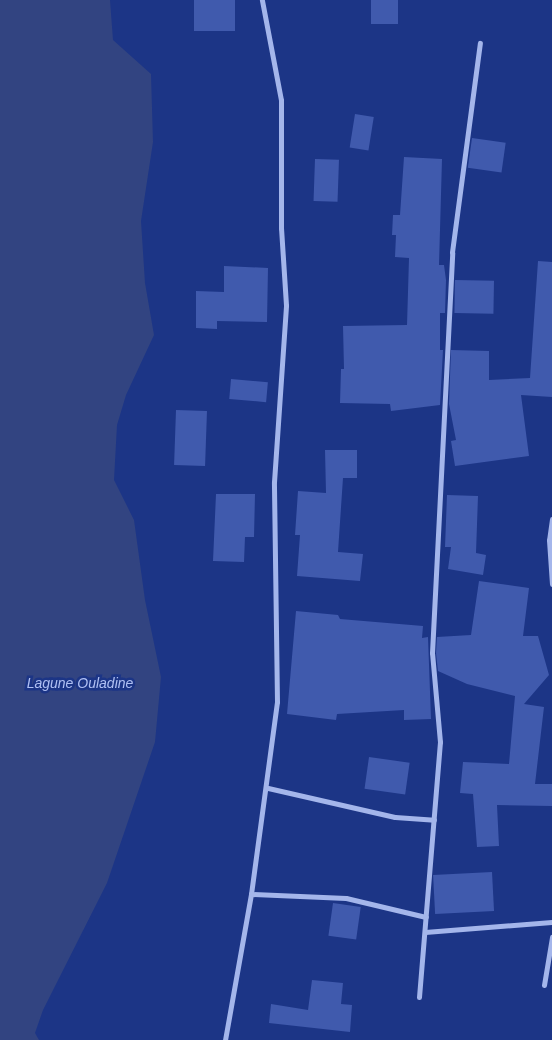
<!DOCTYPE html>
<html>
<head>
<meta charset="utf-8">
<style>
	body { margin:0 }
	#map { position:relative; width:552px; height:1040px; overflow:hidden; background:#1c3586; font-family:Helvetica,sans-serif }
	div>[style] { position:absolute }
	.water>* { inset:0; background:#324481 }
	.building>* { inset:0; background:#405aad; transform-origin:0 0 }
	.street>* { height:5px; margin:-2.5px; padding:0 2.5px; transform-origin:2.5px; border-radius:2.5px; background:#a4b6eb }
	span { translate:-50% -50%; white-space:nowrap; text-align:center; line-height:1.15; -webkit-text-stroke:5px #1c3586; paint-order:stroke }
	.water-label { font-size:14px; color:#b0c0f3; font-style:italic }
</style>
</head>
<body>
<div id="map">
	<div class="water">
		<i style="clip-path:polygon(0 0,110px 0,113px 40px,151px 74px,153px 142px,141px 221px,145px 283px,154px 335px,126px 395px,117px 425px,114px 480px,134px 520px,145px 600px,161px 677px,155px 742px,107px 883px,43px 1010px,35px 1033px,39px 1040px,0 1040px)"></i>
	</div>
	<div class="building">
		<i style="left:194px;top:0;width:41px;height:31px"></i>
		<i style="left:371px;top:0;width:27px;height:24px"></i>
		<i style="left:355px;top:114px;width:19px;height:34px;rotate:9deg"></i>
		<i style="left:472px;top:138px;width:34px;height:30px;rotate:8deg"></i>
		<i style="clip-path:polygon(404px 157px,442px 159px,439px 265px,444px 265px,446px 280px,445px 313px,440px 313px,440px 350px,443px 350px,440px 405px,391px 411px,390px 404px,340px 403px,341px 369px,344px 369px,343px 326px,407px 325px,409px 258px,395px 257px,396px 235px,392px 235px,393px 215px,400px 215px)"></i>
		<i style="left:315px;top:159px;width:24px;height:42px;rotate:2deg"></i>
		<i style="clip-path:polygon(538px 261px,552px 262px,552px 397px,521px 395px,529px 456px,455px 466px,451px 441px,456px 440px,449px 404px,451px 350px,489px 351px,489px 380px,530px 378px)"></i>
		<i style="clip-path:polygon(224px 266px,268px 268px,267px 322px,217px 321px,217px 329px,196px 328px,196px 291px,224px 292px)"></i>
		<i style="left:455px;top:280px;width:39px;height:33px;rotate:1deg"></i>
		<i style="left:231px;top:379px;width:37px;height:20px;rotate:5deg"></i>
		<i style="left:176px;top:410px;width:31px;height:55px;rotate:2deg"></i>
		<i style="clip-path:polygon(325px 450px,357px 450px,357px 478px,343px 478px,338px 552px,363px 554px,360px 581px,297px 576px,300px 535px,295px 535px,298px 491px,326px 493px)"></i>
		<i style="clip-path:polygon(216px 494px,255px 494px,254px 537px,245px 537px,244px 562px,213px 561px)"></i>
		<i style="clip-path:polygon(447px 495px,478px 496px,476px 553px,486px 555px,483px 575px,448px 569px,451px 547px,445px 547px)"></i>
		<i style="clip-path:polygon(479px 581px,529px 588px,523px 636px,538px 636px,549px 675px,524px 704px,544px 707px,535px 784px,552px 784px,552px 806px,497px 805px,499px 846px,477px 847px,473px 794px,460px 793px,463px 762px,509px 764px,515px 696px,467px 684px,438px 671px,436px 653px,437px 637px,471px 635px)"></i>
		<i style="clip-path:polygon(296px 611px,338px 615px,340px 619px,423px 626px,422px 638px,428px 637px,431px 719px,404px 720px,404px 710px,337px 714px,336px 720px,287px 714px)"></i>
		<i style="left:369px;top:757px;width:41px;height:32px;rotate:8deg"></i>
		<i style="left:492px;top:872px;width:39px;height:59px;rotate:87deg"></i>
		<i style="left:333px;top:903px;width:28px;height:33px;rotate:8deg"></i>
		<i style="clip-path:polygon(312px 980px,343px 983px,341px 1004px,352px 1005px,350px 1032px,269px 1023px,271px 1004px,308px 1010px)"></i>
	</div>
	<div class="street">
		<i style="left:552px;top:519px;width:21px;rotate:98deg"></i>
		<i style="left:549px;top:540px;width:44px;rotate:86.1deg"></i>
		<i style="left:268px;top:788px;width:130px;rotate:12.9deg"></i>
		<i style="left:395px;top:817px;width:39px;rotate:4deg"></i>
		<i style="left:251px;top:894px;width:95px;rotate:2.4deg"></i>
		<i style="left:346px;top:898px;width:82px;rotate:13.4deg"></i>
		<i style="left:425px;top:932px;width:127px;rotate:-4.5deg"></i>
		<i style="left:544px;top:985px;width:49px;rotate:-80.5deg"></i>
		<i style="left:419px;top:997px;width:256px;rotate:-85.3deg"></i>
		<i style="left:440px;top:742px;width:89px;rotate:-95.1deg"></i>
		<i style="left:432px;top:653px;width:401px;rotate:-87.1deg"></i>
		<i style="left:452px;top:252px;width:211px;rotate:-82.4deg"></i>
		<i style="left:225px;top:1040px;width:148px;rotate:-79.9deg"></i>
		<i style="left:251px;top:894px;width:194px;rotate:-82.3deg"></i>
		<i style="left:277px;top:702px;width:220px;rotate:-90.8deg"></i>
		<i style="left:274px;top:482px;width:177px;rotate:-86.1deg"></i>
		<i style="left:286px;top:305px;width:77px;rotate:-93.7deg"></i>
		<i style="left:281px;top:228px;width:128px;rotate:-90deg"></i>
		<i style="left:281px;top:100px;width:102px;rotate:-100.8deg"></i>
	</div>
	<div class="water-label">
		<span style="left:80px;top:683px">Lagune Ouladine</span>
	</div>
</div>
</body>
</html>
